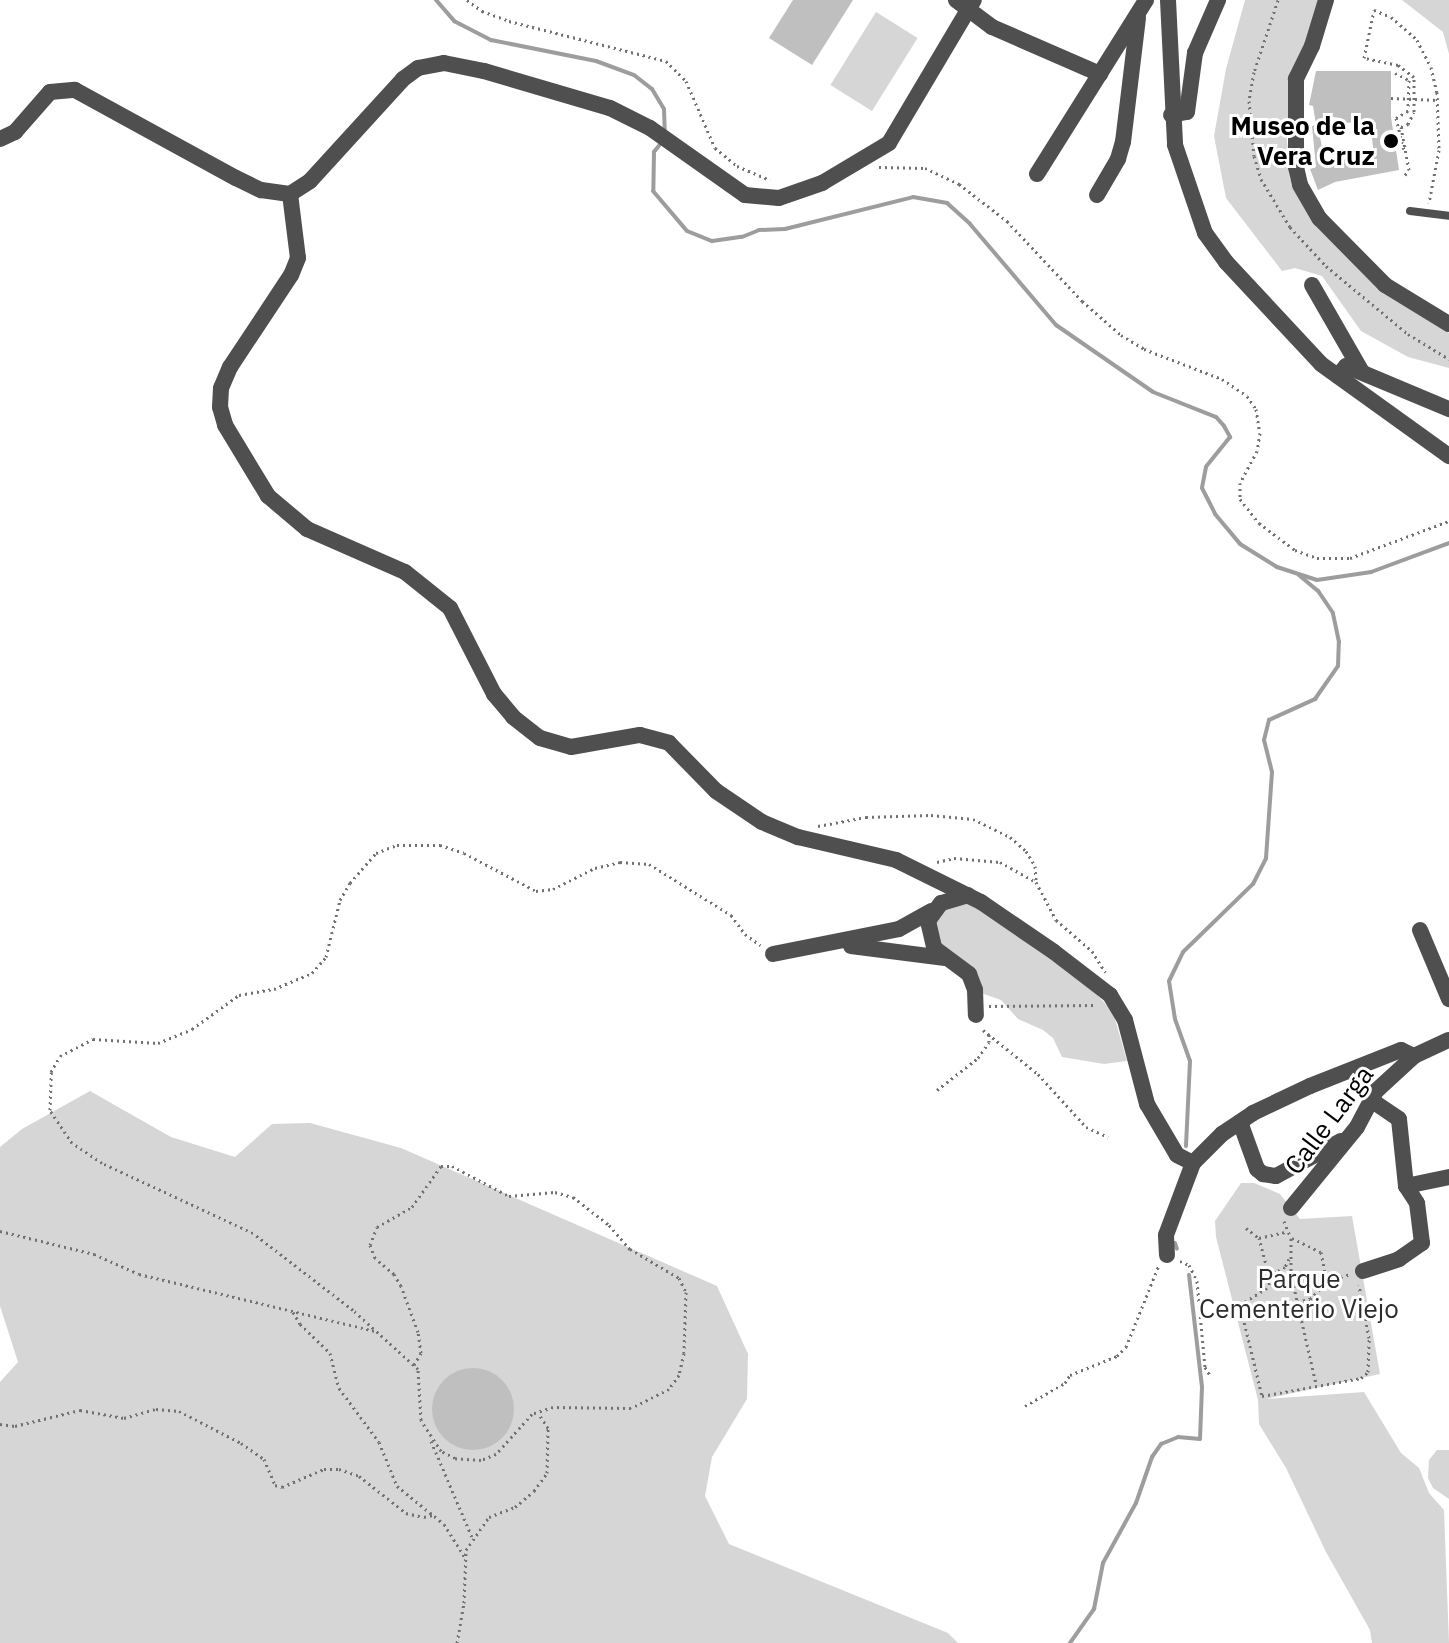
<!DOCTYPE html>
<html>
<head>
<meta charset="utf-8">
<style>
	body { margin:0 }
	#map { position:relative; width:1449px; height:1643px; overflow:hidden; background:#fff; font-family:"IBM Plex Sans",sans-serif }
	div>[style] { position:absolute }
	.green>* { inset:0; background:#d6d6d6; transform-origin:0 0 }
	.stream>* { height:4px; margin:-2px; padding:0 2px; transform-origin:2px; border-radius:2px; background:#9d9d9d }
	.building>* { inset:0; background:#bfbfbf }
	.round { border-radius:50% }
	.path>* { height:3px; margin-top:-1.5px; transform-origin:0; background:repeating-linear-gradient(90deg,#717171 0 2px,transparent 0 6px) }
	.service>* { height:8px; margin:-4px; padding:0 4px; transform-origin:4px; border-radius:4px; background:#4f4f4f }
	.minor>* { height:16px; margin:-8px; padding:0 8px; transform-origin:8px; border-radius:8px; background:#4f4f4f }
	.dots>* { width:22px; height:22px; translate:-50% -50%; box-sizing:border-box; border:4px solid #fff; border-radius:50% }
	span { translate:-50% -50%; white-space:nowrap; text-align:center; line-height:1.15; -webkit-text-stroke:6px #fff; paint-order:stroke }
	.poi-label { font-size:26px; color:#000; font-weight:700 }
	.right { translate:-100% -50%; text-align:right }
	.street-label { font-size:26px; color:#000 }
	.park-label { font-size:26px; color:#2d2d2d }
</style>
</head>
<body>
<div id="map">
	<div class="green">
		<i style="clip-path:polygon(1245px 0,1320px 0,1286px 128px,1290px 178px,1312px 215px,1380px 287px,1449px 333px,1449px 368px,1408px 357px,1361px 331px,1322px 276px,1295px 268px,1282px 271px,1226px 198px,1214px 136px,1226px 69px)"></i>
		<i style="clip-path:polygon(1402px 0,1449px 0,1449px 54px,1443px 32px)"></i>
		<i style="left:876px;top:12px;width:49px;height:86px;rotate:32deg"></i>
		<i style="clip-path:polygon(954px 904px,967px 904px,1004px 922px,1091px 988px,1113px 1012px,1127px 1061px,1104px 1064px,1062px 1057px,1053px 1038px,1043px 1030px,1018px 1019px,1001px 1000px,981px 993px,976px 969px,944px 949px,934px 931px,938px 913px)"></i>
		<i style="clip-path:polygon(90px 1091px,171px 1137px,235px 1157px,272px 1124px,310px 1123px,401px 1148px,717px 1286px,748px 1354px,747px 1399px,712px 1457px,705px 1496px,729px 1544px,948px 1633px,958px 1643px,0 1643px,0 1382px,18px 1362px,0 1306px,0 1147px,22px 1129px)"></i>
		<i style="clip-path:polygon(1241px 1183px,1254px 1183px,1280px 1194px,1300px 1219px,1352px 1216px,1380px 1374px,1266px 1399px,1364px 1392px,1401px 1453px,1419px 1468px,1429px 1493px,1444px 1510px,1449px 1643px,1372px 1643px,1370px 1630px,1326px 1552px,1286px 1468px,1259px 1424px,1258px 1400px,1216px 1237px,1215px 1221px)"></i>
		<i style="clip-path:polygon(1437px 1450px,1449px 1450px,1449px 1499px,1433px 1488px,1428px 1478px,1429px 1460px)"></i>
	</div>
	<div class="stream">
		<i style="left:436px;top:0;width:28px;rotate:49deg"></i>
		<i style="left:454px;top:21px;width:42px;rotate:27.2deg"></i>
		<i style="left:491px;top:40px;width:107px;rotate:11.3deg"></i>
		<i style="left:596px;top:61px;width:40px;rotate:20.2deg"></i>
		<i style="left:634px;top:75px;width:23px;rotate:38deg"></i>
		<i style="left:652px;top:89px;width:23px;rotate:59deg"></i>
		<i style="left:664px;top:109px;width:26px;rotate:88deg"></i>
		<i style="left:662px;top:142px;width:13px;rotate:129deg"></i>
		<i style="left:654px;top:152px;width:39px;rotate:91deg"></i>
		<i style="left:653px;top:191px;width:52px;rotate:49.6deg"></i>
		<i style="left:687px;top:231px;width:27px;rotate:22deg"></i>
		<i style="left:712px;top:241px;width:30px;rotate:-8deg"></i>
		<i style="left:742px;top:237px;width:18px;rotate:-22deg"></i>
		<i style="left:759px;top:230px;width:26px;rotate:-2deg"></i>
		<i style="left:785px;top:229px;width:132px;rotate:-14deg"></i>
		<i style="left:913px;top:197px;width:35px;rotate:10deg"></i>
		<i style="left:947px;top:203px;width:31px;rotate:42deg"></i>
		<i style="left:970px;top:224px;width:133px;rotate:49.6deg"></i>
		<i style="left:1056px;top:325px;width:118px;rotate:34.6deg"></i>
		<i style="left:1153px;top:392px;width:68px;rotate:21.6deg"></i>
		<i style="left:1216px;top:417px;width:12px;rotate:48deg"></i>
		<i style="left:1224px;top:426px;width:13px;rotate:61deg"></i>
		<i style="left:1230px;top:437px;width:38px;rotate:129deg"></i>
		<i style="left:1206px;top:467px;width:21px;rotate:101deg"></i>
		<i style="left:1202px;top:488px;width:29px;rotate:63deg"></i>
		<i style="left:1215px;top:514px;width:39px;rotate:50deg"></i>
		<i style="left:1240px;top:544px;width:44px;rotate:31.9deg"></i>
		<i style="left:1277px;top:567px;width:42px;rotate:18deg"></i>
		<i style="left:1317px;top:580px;width:55px;rotate:-8.4deg"></i>
		<i style="left:1371px;top:572px;width:83px;rotate:-20.4deg"></i>
		<i style="left:1186px;top:1146px;width:85px;rotate:-87.3deg"></i>
		<i style="left:1190px;top:1061px;width:45px;rotate:-109.7deg"></i>
		<i style="left:1175px;top:1019px;width:38px;rotate:-99deg"></i>
		<i style="left:1169px;top:981px;width:32px;rotate:-64deg"></i>
		<i style="left:1183px;top:952px;width:98px;rotate:-44.2deg"></i>
		<i style="left:1253px;top:884px;width:29px;rotate:-63deg"></i>
		<i style="left:1266px;top:858px;width:86px;rotate:-86deg"></i>
		<i style="left:1272px;top:772px;width:33px;rotate:-104deg"></i>
		<i style="left:1264px;top:740px;width:21px;rotate:-76deg"></i>
		<i style="left:1269px;top:720px;width:51px;rotate:-24.5deg"></i>
		<i style="left:1315px;top:699px;width:40px;rotate:-55.1deg"></i>
		<i style="left:1338px;top:666px;width:24px;rotate:-88deg"></i>
		<i style="left:1339px;top:642px;width:30px;rotate:-102deg"></i>
		<i style="left:1333px;top:613px;width:27px;rotate:-124deg"></i>
		<i style="left:1318px;top:591px;width:25px;rotate:-140deg"></i>
		<i style="left:1175px;top:1243px;width:6px;rotate:72deg"></i>
		<i style="left:1070px;top:1643px;width:42px;rotate:-54.8deg"></i>
		<i style="left:1094px;top:1609px;width:47px;rotate:-78.9deg"></i>
		<i style="left:1103px;top:1563px;width:68px;rotate:-61.2deg"></i>
		<i style="left:1136px;top:1503px;width:49px;rotate:-70.8deg"></i>
		<i style="left:1152px;top:1457px;width:16px;rotate:-55deg"></i>
		<i style="left:1161px;top:1444px;width:18px;rotate:-22deg"></i>
		<i style="left:1178px;top:1437px;width:22px;rotate:5deg"></i>
		<i style="left:1200px;top:1439px;width:52px;rotate:-87.8deg"></i>
		<i style="left:1202px;top:1387px;width:113px;rotate:-96.6deg"></i>
	</div>
	<div class="building">
		<i style="clip-path:polygon(793px 0,853px 0,812px 65px,769px 38px)"></i>
		<i style="clip-path:polygon(evenodd,1316px 71px,1391px 71px,1391px 117px,1399px 170px,1335px 182px,1318px 190px,1310px 169px,1316px 167px,1312px 126px,1316px 125px,1313px 106px,1309px 105px,1316px 71px,1332px 117px,1341px 118px,1341px 123px,1370px 122px,1374px 154px,1325px 163px,1320px 137px,1324px 137px,1323px 123px,1332px 124px,1332px 117px)"></i>
		<i class="round" style="left:432px;top:1368px;width:82px;height:82px"></i>
	</div>
	<div class="path">
		<i style="left:467px;top:0;width:19px;rotate:36deg"></i>
		<i style="left:482px;top:11px;width:29px;rotate:20deg"></i>
		<i style="left:509px;top:21px;width:162px;rotate:14.3deg"></i>
		<i style="left:666px;top:61px;width:28px;rotate:45deg"></i>
		<i style="left:686px;top:81px;width:73px;rotate:66.6deg"></i>
		<i style="left:715px;top:148px;width:28px;rotate:39deg"></i>
		<i style="left:737px;top:166px;width:36px;rotate:23deg"></i>
		<i style="left:1278px;top:0;width:76px;rotate:108.4deg"></i>
		<i style="left:1254px;top:72px;width:29px;rotate:100deg"></i>
		<i style="left:1249px;top:101px;width:55px;rotate:84.8deg"></i>
		<i style="left:1254px;top:156px;width:24px;rotate:73deg"></i>
		<i style="left:1261px;top:179px;width:56px;rotate:58.9deg"></i>
		<i style="left:1290px;top:227px;width:53px;rotate:47.3deg"></i>
		<i style="left:1326px;top:266px;width:107px;rotate:39.7deg"></i>
		<i style="left:1408px;top:334px;width:48px;rotate:31.4deg"></i>
		<i style="left:1395px;top:73px;width:16px;rotate:27deg"></i>
		<i style="left:1409px;top:80px;width:31px;rotate:92deg"></i>
		<i style="left:1408px;top:111px;width:14px;rotate:150deg"></i>
		<i style="left:1396px;top:118px;width:32px;rotate:76deg"></i>
		<i style="left:1391px;top:98px;width:47px;rotate:2.4deg"></i>
		<i style="left:879px;top:167px;width:46px;rotate:1.2deg"></i>
		<i style="left:925px;top:168px;width:38px;rotate:25deg"></i>
		<i style="left:959px;top:184px;width:61px;rotate:37.6deg"></i>
		<i style="left:1007px;top:221px;width:110px;rotate:46.8deg"></i>
		<i style="left:1082px;top:301px;width:52px;rotate:41.1deg"></i>
		<i style="left:1121px;top:335px;width:27px;rotate:31deg"></i>
		<i style="left:1144px;top:349px;width:84px;rotate:21deg"></i>
		<i style="left:1222px;top:379px;width:30px;rotate:34deg"></i>
		<i style="left:1247px;top:396px;width:16px;rotate:55deg"></i>
		<i style="left:1256px;top:409px;width:24px;rotate:81deg"></i>
		<i style="left:1260px;top:433px;width:18px;rotate:99deg"></i>
		<i style="left:1257px;top:451px;width:36px;rotate:118deg"></i>
		<i style="left:1240px;top:483px;width:16px;rotate:90deg"></i>
		<i style="left:1240px;top:499px;width:31px;rotate:52deg"></i>
		<i style="left:1259px;top:523px;width:45px;rotate:36.9deg"></i>
		<i style="left:1295px;top:550px;width:23px;rotate:20deg"></i>
		<i style="left:1317px;top:558px;width:33px"></i>
		<i style="left:1350px;top:558px;width:106px;rotate:-20.5deg"></i>
		<i style="left:1405px;top:175px;width:6px;rotate:-51deg"></i>
		<i style="left:1409px;top:170px;width:44px;rotate:-100.5deg"></i>
		<i style="left:1401px;top:127px;width:8px;rotate:-23deg"></i>
		<i style="left:1408px;top:124px;width:13px;rotate:-63deg"></i>
		<i style="left:1414px;top:112px;width:35px;rotate:-90deg"></i>
		<i style="left:1414px;top:77px;width:20px;rotate:-143deg"></i>
		<i style="left:1398px;top:65px;width:35px;rotate:-168deg"></i>
		<i style="left:1364px;top:58px;width:49px;rotate:-78.2deg"></i>
		<i style="left:1374px;top:10px;width:18px;rotate:22deg"></i>
		<i style="left:1391px;top:17px;width:35px;rotate:41deg"></i>
		<i style="left:1417px;top:40px;width:30px;rotate:63deg"></i>
		<i style="left:1431px;top:67px;width:26px;rotate:77deg"></i>
		<i style="left:1437px;top:92px;width:58px;rotate:88deg"></i>
		<i style="left:1439px;top:150px;width:54px;rotate:100.7deg"></i>
		<i style="left:818px;top:826px;width:49px;rotate:-10.6deg"></i>
		<i style="left:866px;top:817px;width:65px;rotate:-1.8deg"></i>
		<i style="left:931px;top:815px;width:42px;rotate:5.4deg"></i>
		<i style="left:973px;top:819px;width:41px;rotate:25.9deg"></i>
		<i style="left:1010px;top:837px;width:21px;rotate:41deg"></i>
		<i style="left:1026px;top:851px;width:17px;rotate:59deg"></i>
		<i style="left:1035px;top:866px;width:16px;rotate:86deg"></i>
		<i style="left:937px;top:862px;width:17px;rotate:-13deg"></i>
		<i style="left:954px;top:858px;width:46px;rotate:5deg"></i>
		<i style="left:1000px;top:862px;width:41px;rotate:29.1deg"></i>
		<i style="left:1036px;top:882px;width:43px;rotate:62.2deg"></i>
		<i style="left:1056px;top:920px;width:48px;rotate:40.7deg"></i>
		<i style="left:1092px;top:951px;width:25px;rotate:58deg"></i>
		<i style="left:989px;top:1006px;width:108px;rotate:-0.5deg"></i>
		<i style="left:983px;top:1030px;width:70px;rotate:38.7deg"></i>
		<i style="left:1038px;top:1074px;width:72px;rotate:47.8deg"></i>
		<i style="left:1086px;top:1127px;width:24px;rotate:24deg"></i>
		<i style="left:937px;top:1090px;width:52px;rotate:-38deg"></i>
		<i style="left:978px;top:1058px;width:19px;rotate:-55deg"></i>
		<i style="left:989px;top:1042px;width:8px;rotate:-90deg"></i>
		<i style="left:1284px;top:1221px;width:18px;rotate:68deg"></i>
		<i style="left:1291px;top:1238px;width:36px;rotate:90deg"></i>
		<i style="left:1291px;top:1274px;width:113px;rotate:77.2deg"></i>
		<i style="left:1246px;top:1228px;width:16px;rotate:38deg"></i>
		<i style="left:0;top:1231px;width:97px;rotate:13.7deg"></i>
		<i style="left:94px;top:1254px;width:49px;rotate:24deg"></i>
		<i style="left:139px;top:1274px;width:242px;rotate:13.6deg"></i>
		<i style="left:1292px;top:1238px;width:32px;rotate:26deg"></i>
		<i style="left:1321px;top:1252px;width:31px;rotate:79deg"></i>
		<i style="left:1289px;top:1259px;width:9px;rotate:117deg"></i>
		<i style="left:1285px;top:1267px;width:11px;rotate:153deg"></i>
		<i style="left:1275px;top:1272px;width:18px;rotate:117deg"></i>
		<i style="left:1267px;top:1288px;width:32px;rotate:148deg"></i>
		<i style="left:1240px;top:1305px;width:94px;rotate:76.4deg"></i>
		<i style="left:1262px;top:1396px;width:101px;rotate:-10.3deg"></i>
		<i style="left:1361px;top:1378px;width:9px;rotate:-41deg"></i>
		<i style="left:1368px;top:1372px;width:34px;rotate:-88deg"></i>
		<i style="left:1369px;top:1338px;width:54px;rotate:-100.7deg"></i>
		<i style="left:1180px;top:1261px;width:10px;rotate:24deg"></i>
		<i style="left:1189px;top:1265px;width:18px;rotate:63deg"></i>
		<i style="left:1197px;top:1281px;width:86px;rotate:84.7deg"></i>
		<i style="left:1205px;top:1367px;width:12px;rotate:59deg"></i>
		<i style="left:1275px;top:1272px;width:9px;rotate:-153deg"></i>
		<i style="left:1267px;top:1268px;width:31px;rotate:-105deg"></i>
		<i style="left:1259px;top:1238px;width:27px;rotate:-13deg"></i>
		<i style="left:1297px;top:1302px;width:13px;rotate:-13deg"></i>
		<i style="left:1310px;top:1299px;width:27px;rotate:-45deg"></i>
		<i style="left:1329px;top:1280px;width:20px;rotate:-15deg"></i>
		<i style="left:293px;top:1312px;width:14px;rotate:60deg"></i>
		<i style="left:300px;top:1324px;width:42px;rotate:44deg"></i>
		<i style="left:330px;top:1353px;width:36px;rotate:76deg"></i>
		<i style="left:339px;top:1388px;width:67px;rotate:53.5deg"></i>
		<i style="left:379px;top:1442px;width:48px;rotate:67.8deg"></i>
		<i style="left:397px;top:1486px;width:60px;rotate:39deg"></i>
		<i style="left:444px;top:1524px;width:39px;rotate:58deg"></i>
		<i style="left:414px;top:1365px;width:14px;rotate:-60deg"></i>
		<i style="left:421px;top:1353px;width:21px;rotate:-98deg"></i>
		<i style="left:418px;top:1332px;width:49px;rotate:-110.3deg"></i>
		<i style="left:401px;top:1286px;width:14px;rotate:-120deg"></i>
		<i style="left:394px;top:1274px;width:25px;rotate:-140deg"></i>
		<i style="left:375px;top:1258px;width:14px;rotate:-111deg"></i>
		<i style="left:370px;top:1245px;width:19px;rotate:-69deg"></i>
		<i style="left:377px;top:1227px;width:40px;rotate:-29.7deg"></i>
		<i style="left:412px;top:1207px;width:50px;rotate:-54.7deg"></i>
		<i style="left:441px;top:1166px;width:11px"></i>
		<i style="left:452px;top:1166px;width:64px;rotate:27.8deg"></i>
		<i style="left:509px;top:1196px;width:46px;rotate:-5deg"></i>
		<i style="left:555px;top:1192px;width:19px;rotate:16deg"></i>
		<i style="left:573px;top:1197px;width:46px;rotate:37.9deg"></i>
		<i style="left:609px;top:1225px;width:32px;rotate:49deg"></i>
		<i style="left:630px;top:1249px;width:57px;rotate:30.6deg"></i>
		<i style="left:679px;top:1278px;width:16px;rotate:63deg"></i>
		<i style="left:686px;top:1292px;width:61px;rotate:91.9deg"></i>
		<i style="left:684px;top:1353px;width:23px;rotate:103deg"></i>
		<i style="left:679px;top:1375px;width:17px;rotate:126deg"></i>
		<i style="left:669px;top:1389px;width:42px;rotate:153.4deg"></i>
		<i style="left:631px;top:1408px;width:78px;rotate:-179.3deg"></i>
		<i style="left:553px;top:1407px;width:22px;rotate:162deg"></i>
		<i style="left:532px;top:1414px;width:54px;rotate:132deg"></i>
		<i style="left:496px;top:1454px;width:16px;rotate:158deg"></i>
		<i style="left:481px;top:1460px;width:26px;rotate:-176deg"></i>
		<i style="left:455px;top:1458px;width:16px;rotate:-153deg"></i>
		<i style="left:441px;top:1451px;width:37px;rotate:-123deg"></i>
		<i style="left:421px;top:1420px;width:51px;rotate:-93.4deg"></i>
		<i style="left:418px;top:1369px;width:88px;rotate:-137.8deg"></i>
		<i style="left:353px;top:1310px;width:126px;rotate:-142.4deg"></i>
		<i style="left:253px;top:1233px;width:166px;rotate:-155.1deg"></i>
		<i style="left:102px;top:1163px;width:36px;rotate:-146deg"></i>
		<i style="left:72px;top:1143px;width:40px;rotate:-124deg"></i>
		<i style="left:50px;top:1110px;width:38px;rotate:-88deg"></i>
		<i style="left:51px;top:1072px;width:18px;rotate:-61deg"></i>
		<i style="left:60px;top:1056px;width:37px;rotate:-27deg"></i>
		<i style="left:93px;top:1039px;width:65px;rotate:3.5deg"></i>
		<i style="left:158px;top:1043px;width:37px;rotate:-22deg"></i>
		<i style="left:192px;top:1029px;width:58px;rotate:-35.9deg"></i>
		<i style="left:239px;top:995px;width:36px;rotate:-10deg"></i>
		<i style="left:274px;top:989px;width:41px;rotate:-22.8deg"></i>
		<i style="left:312px;top:973px;width:21px;rotate:-49deg"></i>
		<i style="left:326px;top:957px;width:59px;rotate:-76.2deg"></i>
		<i style="left:340px;top:900px;width:20px;rotate:-60deg"></i>
		<i style="left:350px;top:883px;width:40px;rotate:-49deg"></i>
		<i style="left:376px;top:853px;width:22px;rotate:-21deg"></i>
		<i style="left:397px;top:845px;width:43px"></i>
		<i style="left:440px;top:845px;width:25px;rotate:18deg"></i>
		<i style="left:464px;top:853px;width:81px;rotate:27.8deg"></i>
		<i style="left:536px;top:891px;width:17px;rotate:-7deg"></i>
		<i style="left:553px;top:889px;width:47px;rotate:-26.6deg"></i>
		<i style="left:595px;top:868px;width:26px;rotate:-13deg"></i>
		<i style="left:620px;top:862px;width:29px;rotate:4deg"></i>
		<i style="left:649px;top:864px;width:97px;rotate:31.9deg"></i>
		<i style="left:731px;top:915px;width:24px;rotate:54deg"></i>
		<i style="left:745px;top:934px;width:19px;rotate:36deg"></i>
		<i style="left:1025px;top:1406px;width:46px;rotate:-29.9deg"></i>
		<i style="left:1065px;top:1383px;width:9px;rotate:-58deg"></i>
		<i style="left:1070px;top:1375px;width:51px;rotate:-22deg"></i>
		<i style="left:1117px;top:1356px;width:13px;rotate:-45deg"></i>
		<i style="left:1126px;top:1347px;width:88px;rotate:-68.1deg"></i>
		<i style="left:0;top:1424px;width:15px;rotate:8deg"></i>
		<i style="left:15px;top:1426px;width:67px;rotate:-13.8deg"></i>
		<i style="left:80px;top:1410px;width:45px;rotate:10.3deg"></i>
		<i style="left:124px;top:1418px;width:33px;rotate:-16deg"></i>
		<i style="left:156px;top:1409px;width:23px;rotate:5deg"></i>
		<i style="left:179px;top:1411px;width:70px;rotate:27.3deg"></i>
		<i style="left:241px;top:1443px;width:28px;rotate:35deg"></i>
		<i style="left:264px;top:1459px;width:28px;rotate:67deg"></i>
		<i style="left:275px;top:1485px;width:7px;rotate:16deg"></i>
		<i style="left:282px;top:1487px;width:46px;rotate:-23.2deg"></i>
		<i style="left:324px;top:1469px;width:15px"></i>
		<i style="left:339px;top:1469px;width:21px;rotate:19deg"></i>
		<i style="left:359px;top:1476px;width:60px;rotate:38.2deg"></i>
		<i style="left:406px;top:1513px;width:18px;rotate:13deg"></i>
		<i style="left:424px;top:1517px;width:9px;rotate:-13deg"></i>
		<i style="left:431px;top:1441px;width:104px;rotate:66.9deg"></i>
		<i style="left:457px;top:1643px;width:41px;rotate:-80.1deg"></i>
		<i style="left:464px;top:1603px;width:53px;rotate:-87.8deg"></i>
		<i style="left:466px;top:1550px;width:40px;rotate:-55.1deg"></i>
		<i style="left:489px;top:1517px;width:28px;rotate:-21deg"></i>
		<i style="left:515px;top:1507px;width:25px;rotate:-40deg"></i>
		<i style="left:534px;top:1491px;width:22px;rotate:-54deg"></i>
		<i style="left:547px;top:1473px;width:45px;rotate:-88.7deg"></i>
		<i style="left:548px;top:1428px;width:17px;rotate:-123deg"></i>
	</div>
	<div class="service">
		<i style="left:1410px;top:211px;width:39px;rotate:7deg"></i>
	</div>
	<div class="minor">
		<i style="left:956px;top:0;width:45px;rotate:36.9deg"></i>
		<i style="left:992px;top:27px;width:118px;rotate:23.5deg"></i>
		<i style="left:1168px;top:0;width:145px;rotate:87.2deg"></i>
		<i style="left:1175px;top:145px;width:93px;rotate:71.2deg"></i>
		<i style="left:1205px;top:233px;width:36px;rotate:54deg"></i>
		<i style="left:1226px;top:262px;width:139px;rotate:47deg"></i>
		<i style="left:1321px;top:364px;width:158px;rotate:35.7deg"></i>
		<i style="left:1326px;top:0;width:48px;rotate:106.9deg"></i>
		<i style="left:1312px;top:46px;width:37px;rotate:116deg"></i>
		<i style="left:1296px;top:79px;width:88px;rotate:90deg"></i>
		<i style="left:1296px;top:167px;width:18px;rotate:77deg"></i>
		<i style="left:1300px;top:185px;width:39px;rotate:60deg"></i>
		<i style="left:1320px;top:219px;width:93px;rotate:45.4deg"></i>
		<i style="left:1385px;top:285px;width:75px;rotate:31.4deg"></i>
		<i style="left:1171px;top:115px;width:16px;rotate:-11deg"></i>
		<i style="left:1187px;top:112px;width:60px;rotate:-82.3deg"></i>
		<i style="left:1195px;top:53px;width:58px;rotate:-66.5deg"></i>
		<i style="left:0;top:139px;width:17px;rotate:-25deg"></i>
		<i style="left:15px;top:132px;width:53px;rotate:-48.8deg"></i>
		<i style="left:50px;top:92px;width:25px;rotate:-5deg"></i>
		<i style="left:75px;top:90px;width:183px;rotate:28.7deg"></i>
		<i style="left:236px;top:178px;width:28px;rotate:26deg"></i>
		<i style="left:261px;top:190px;width:29px;rotate:8deg"></i>
		<i style="left:290px;top:194px;width:24px;rotate:-33deg"></i>
		<i style="left:310px;top:181px;width:138px;rotate:-47.6deg"></i>
		<i style="left:403px;top:79px;width:19px;rotate:-36deg"></i>
		<i style="left:418px;top:68px;width:26px;rotate:-11deg"></i>
		<i style="left:444px;top:63px;width:41px;rotate:11.3deg"></i>
		<i style="left:484px;top:71px;width:131px;rotate:16.4deg"></i>
		<i style="left:610px;top:108px;width:45px;rotate:26.6deg"></i>
		<i style="left:650px;top:128px;width:116px;rotate:35.2deg"></i>
		<i style="left:745px;top:195px;width:34px;rotate:5deg"></i>
		<i style="left:779px;top:198px;width:46px;rotate:-19.2deg"></i>
		<i style="left:822px;top:183px;width:78px;rotate:-30.8deg"></i>
		<i style="left:889px;top:143px;width:166px;rotate:-59.3deg"></i>
		<i style="left:1037px;top:174px;width:205px;rotate:-57.9deg"></i>
		<i style="left:290px;top:194px;width:64px;rotate:82.9deg"></i>
		<i style="left:298px;top:258px;width:18px;rotate:112deg"></i>
		<i style="left:291px;top:275px;width:110px;rotate:123.5deg"></i>
		<i style="left:230px;top:367px;width:23px;rotate:113deg"></i>
		<i style="left:221px;top:388px;width:19px;rotate:93deg"></i>
		<i style="left:220px;top:407px;width:19px;rotate:74deg"></i>
		<i style="left:225px;top:425px;width:83px;rotate:58.8deg"></i>
		<i style="left:268px;top:496px;width:51px;rotate:40.2deg"></i>
		<i style="left:307px;top:529px;width:107px;rotate:23.7deg"></i>
		<i style="left:405px;top:572px;width:58px;rotate:38.7deg"></i>
		<i style="left:450px;top:608px;width:97px;rotate:62.9deg"></i>
		<i style="left:494px;top:694px;width:30px;rotate:50deg"></i>
		<i style="left:513px;top:717px;width:34px;rotate:38deg"></i>
		<i style="left:540px;top:738px;width:32px;rotate:16deg"></i>
		<i style="left:571px;top:747px;width:70px;rotate:-9.9deg"></i>
		<i style="left:640px;top:735px;width:30px;rotate:15deg"></i>
		<i style="left:669px;top:743px;width:67px;rotate:45.6deg"></i>
		<i style="left:716px;top:791px;width:55px;rotate:34deg"></i>
		<i style="left:762px;top:822px;width:39px;rotate:23deg"></i>
		<i style="left:798px;top:837px;width:101px;rotate:13.2deg"></i>
		<i style="left:896px;top:860px;width:95px;rotate:26.3deg"></i>
		<i style="left:981px;top:902px;width:88px;rotate:34.4deg"></i>
		<i style="left:1054px;top:952px;width:71px;rotate:37.5deg"></i>
		<i style="left:1110px;top:995px;width:29px;rotate:59deg"></i>
		<i style="left:1125px;top:1020px;width:87px;rotate:75.3deg"></i>
		<i style="left:1147px;top:1104px;width:59px;rotate:59.5deg"></i>
		<i style="left:1177px;top:1155px;width:18px;rotate:27deg"></i>
		<i style="left:1097px;top:195px;width:42px;rotate:-59.7deg"></i>
		<i style="left:1118px;top:159px;width:18px;rotate:-74deg"></i>
		<i style="left:1123px;top:142px;width:125px;rotate:-83.1deg"></i>
		<i style="left:1312px;top:285px;width:100px;rotate:60.1deg"></i>
		<i style="left:1338px;top:376px;width:13px;rotate:-51deg"></i>
		<i style="left:1346px;top:366px;width:112px;rotate:22.7deg"></i>
		<i style="left:968px;top:895px;width:28px;rotate:163deg"></i>
		<i style="left:941px;top:903px;width:22px;rotate:126deg"></i>
		<i style="left:928px;top:921px;width:28px;rotate:77deg"></i>
		<i style="left:934px;top:948px;width:44px;rotate:36.6deg"></i>
		<i style="left:969px;top:974px;width:17px;rotate:69deg"></i>
		<i style="left:975px;top:990px;width:25px;rotate:88deg"></i>
		<i style="left:1420px;top:930px;width:75px;rotate:67.2deg"></i>
		<i style="left:851px;top:946px;width:95px;rotate:7.3deg"></i>
		<i style="left:773px;top:954px;width:128px;rotate:-11.2deg"></i>
		<i style="left:899px;top:929px;width:37px;rotate:-29deg"></i>
		<i style="left:1240px;top:1122px;width:50px;rotate:70.1deg"></i>
		<i style="left:1257px;top:1169px;width:8px;rotate:40deg"></i>
		<i style="left:1263px;top:1174px;width:13px;rotate:9deg"></i>
		<i style="left:1276px;top:1176px;width:74px;rotate:-28.3deg"></i>
		<i style="left:1406px;top:1186px;width:44px;rotate:-11.8deg"></i>
		<i style="left:1291px;top:1208px;width:104px;rotate:-50.8deg"></i>
		<i style="left:1357px;top:1127px;width:41px;rotate:-62.2deg"></i>
		<i style="left:1376px;top:1091px;width:52px;rotate:-42.6deg"></i>
		<i style="left:1414px;top:1056px;width:38px;rotate:-25deg"></i>
		<i style="left:1167px;top:1255px;width:20px;rotate:-93deg"></i>
		<i style="left:1166px;top:1235px;width:77px;rotate:-69.4deg"></i>
		<i style="left:1193px;top:1163px;width:41px;rotate:-45deg"></i>
		<i style="left:1222px;top:1134px;width:37px;rotate:-34deg"></i>
		<i style="left:1253px;top:1113px;width:63px;rotate:-25.3deg"></i>
		<i style="left:1310px;top:1086px;width:98px;rotate:-21.6deg"></i>
		<i style="left:1401px;top:1050px;width:14px;rotate:25deg"></i>
		<i style="left:1363px;top:1271px;width:38px;rotate:-18deg"></i>
		<i style="left:1399px;top:1259px;width:28px;rotate:-35deg"></i>
		<i style="left:1422px;top:1243px;width:40px;rotate:-97.1deg"></i>
		<i style="left:1417px;top:1203px;width:20px;rotate:-123deg"></i>
		<i style="left:1406px;top:1186px;width:67px;rotate:-96deg"></i>
		<i style="left:1399px;top:1119px;width:34px;rotate:-146deg"></i>
	</div>
	<div class="dots">
		<i style="left:1391px;top:141px;background:#000"></i>
	</div>
	<div class="poi-label">
		<span class="right" style="left:1375px;top:141px">Museo de la<br>Vera Cruz</span>
	</div>
	<div class="street-label">
		<span style="left:1329px;top:1120px;rotate:-53deg">Calle Larga</span>
	</div>
	<div class="park-label">
		<span style="left:1299px;top:1294px">Parque<br>Cementerio Viejo</span>
	</div>
</div>
</body>
</html>
